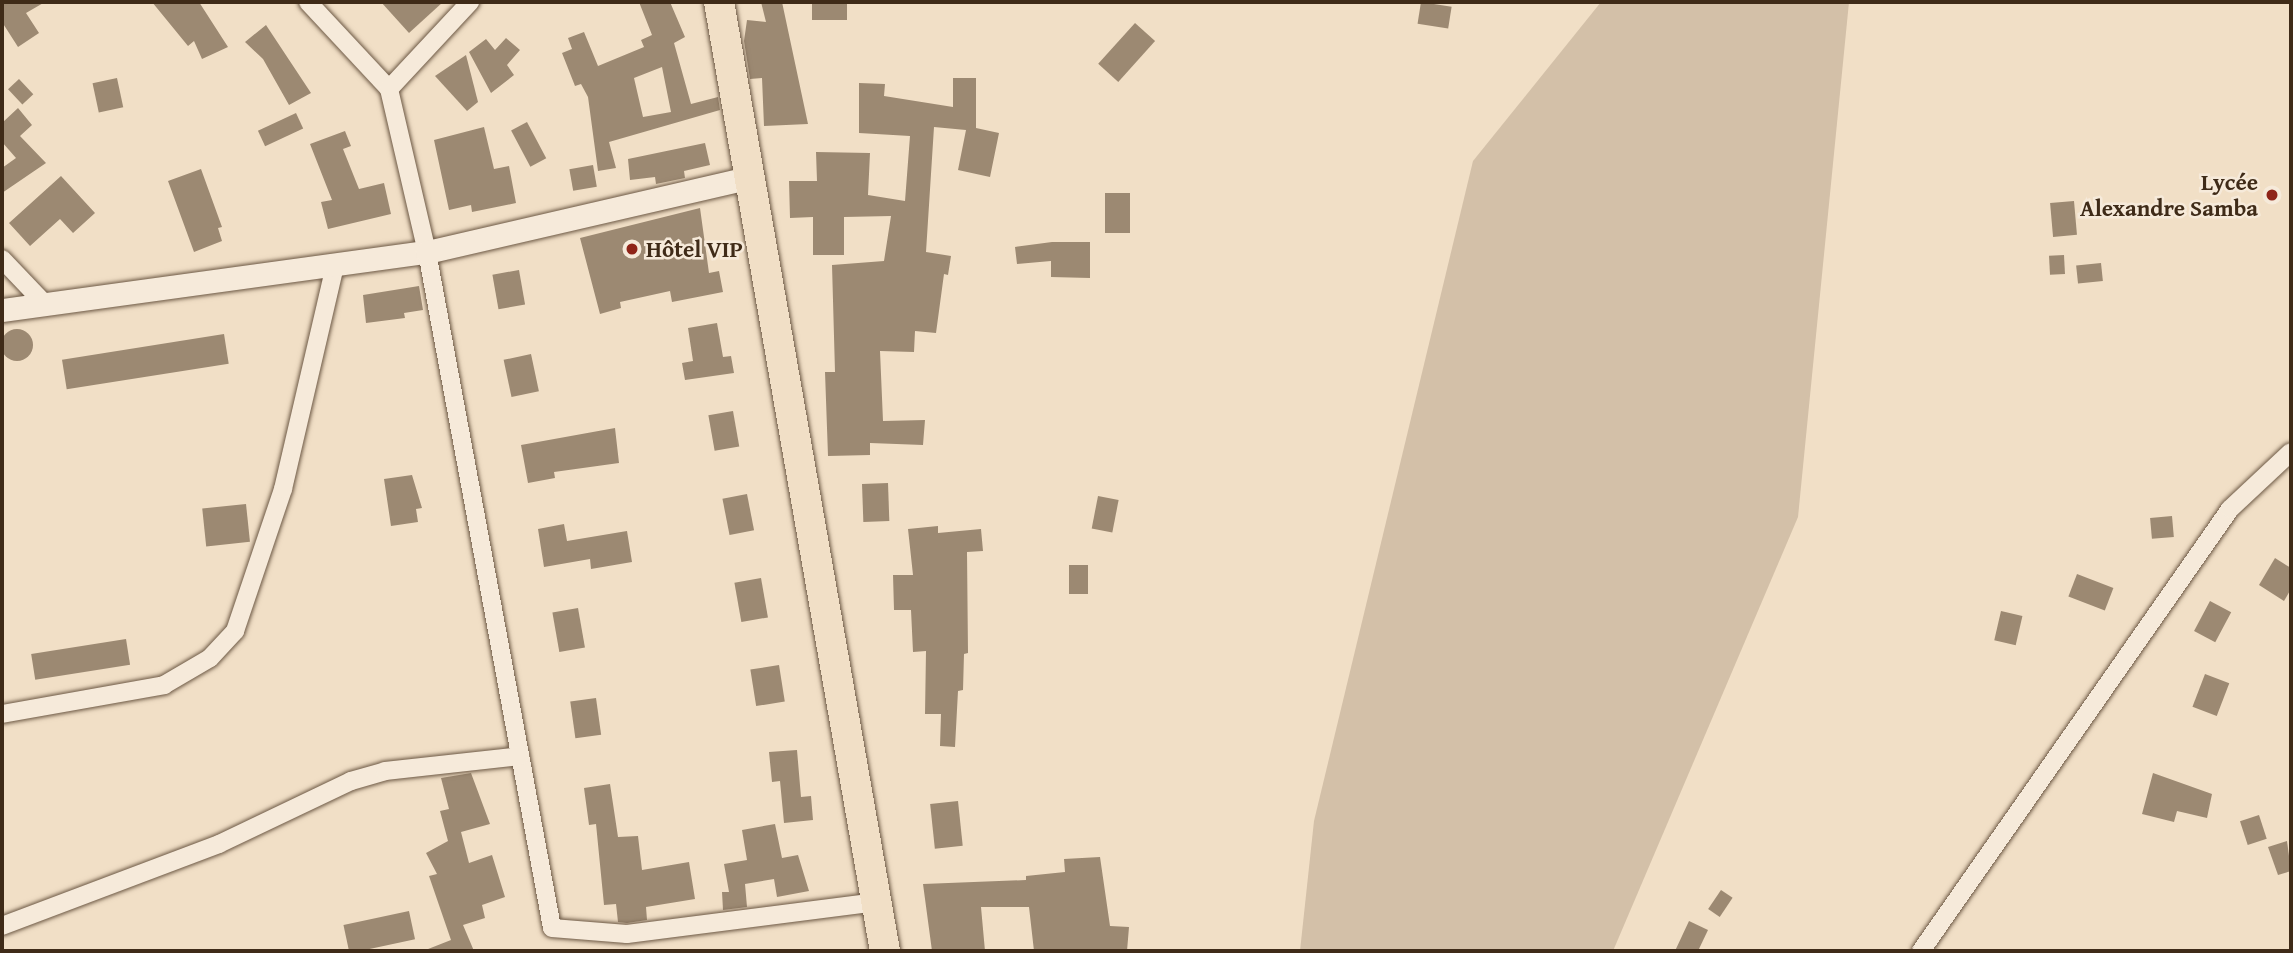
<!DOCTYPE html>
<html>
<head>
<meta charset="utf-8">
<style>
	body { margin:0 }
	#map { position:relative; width:2293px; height:953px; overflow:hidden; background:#f1dfc6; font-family:"Gentium Book Plus",serif }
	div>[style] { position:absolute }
	.green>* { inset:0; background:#d3c0a8 }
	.building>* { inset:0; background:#9c8972; transform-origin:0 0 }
	.round { border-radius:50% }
	.roads { filter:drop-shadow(0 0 2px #6c5844) drop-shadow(0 0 2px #6c5844) }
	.minor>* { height:18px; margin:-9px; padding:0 9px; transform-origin:9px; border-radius:9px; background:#f6eada }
	.tertiary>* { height:23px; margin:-11.5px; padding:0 11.5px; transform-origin:11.5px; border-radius:11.5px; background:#f6eada }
	.trunk>* { height:30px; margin:-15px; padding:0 15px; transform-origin:15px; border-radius:15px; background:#f1dfc6 }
	.dots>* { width:19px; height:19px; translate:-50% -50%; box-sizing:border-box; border:4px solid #f6eada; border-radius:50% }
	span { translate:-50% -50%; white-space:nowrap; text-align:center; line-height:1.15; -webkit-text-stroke:5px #f6eada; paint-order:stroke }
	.poi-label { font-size:23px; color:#3f2b18; font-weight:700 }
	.right { translate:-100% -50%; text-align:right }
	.left { translate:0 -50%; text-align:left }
	.frame { position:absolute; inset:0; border:4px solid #3f2b18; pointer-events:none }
</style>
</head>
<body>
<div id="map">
	<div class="green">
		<i style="clip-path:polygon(1601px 2px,1849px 2px,1798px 517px,1613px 951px,1300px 951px,1314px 821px,1473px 161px)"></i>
	</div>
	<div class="building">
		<i style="clip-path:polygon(2px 2px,45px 2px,26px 13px,39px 33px,18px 47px,2px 22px)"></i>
		<i style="clip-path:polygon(152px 2px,199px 2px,228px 47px,202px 59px,194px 41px,188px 46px)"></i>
		<i style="clip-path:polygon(381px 2px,443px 2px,409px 33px)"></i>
		<i style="clip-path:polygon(evenodd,639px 2px,670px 2px,685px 37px,674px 43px,691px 104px,718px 97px,720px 110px,609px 142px,616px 168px,598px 171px,588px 97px,581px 84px,575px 86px,562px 53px,572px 49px,568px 38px,584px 32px,598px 66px,644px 47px,641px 40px,652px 35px,639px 2px,662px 67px,671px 112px,643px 117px,634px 78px,662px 67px)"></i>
		<i style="clip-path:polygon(761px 2px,782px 2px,808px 124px,764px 126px,762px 78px,750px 79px,744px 41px,747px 20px,766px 22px)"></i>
		<i style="left:812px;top:2px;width:35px;height:18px"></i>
		<i style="left:1421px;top:2px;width:31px;height:22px;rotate:9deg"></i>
		<i style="left:1135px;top:23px;width:27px;height:55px;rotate:42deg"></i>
		<i style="clip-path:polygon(266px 25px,311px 93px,289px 105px,263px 59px,245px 42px)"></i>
		<i style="clip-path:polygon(506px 38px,520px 50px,507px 65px,514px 75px,491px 93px,469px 52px,486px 39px,495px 50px)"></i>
		<i style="clip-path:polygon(466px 55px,478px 102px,467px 111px,435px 76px)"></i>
		<i style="left:117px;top:78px;width:30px;height:25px;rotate:78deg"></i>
		<i style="clip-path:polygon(953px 78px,976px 78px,976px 128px,999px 133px,990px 177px,958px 170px,966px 130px,934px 127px,926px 252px,951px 256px,948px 275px,944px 274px,936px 333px,915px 331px,914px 352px,880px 351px,883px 421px,925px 420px,923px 445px,870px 443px,870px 455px,828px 456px,825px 372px,835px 372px,832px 265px,884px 261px,891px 216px,844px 217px,844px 255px,813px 255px,813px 217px,790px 218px,789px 181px,817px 181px,816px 152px,870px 153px,868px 195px,905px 201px,910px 136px,859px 133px,859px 83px,885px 84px,884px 96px,953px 107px)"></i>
		<i style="left:19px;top:79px;width:21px;height:15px;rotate:47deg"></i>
		<i style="clip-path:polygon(18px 108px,32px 125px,20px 136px,46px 163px,2px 193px,2px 168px,16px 158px,2px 142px,2px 123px)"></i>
		<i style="left:296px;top:113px;width:17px;height:42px;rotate:65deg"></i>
		<i style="left:527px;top:122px;width:41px;height:18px;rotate:62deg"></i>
		<i style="clip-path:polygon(484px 127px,494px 169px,509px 166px,516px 203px,472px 212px,471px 205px,449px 210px,434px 140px)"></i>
		<i style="clip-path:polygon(345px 131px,351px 146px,343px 149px,359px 189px,384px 183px,391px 214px,328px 229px,321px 202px,332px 200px,310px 144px)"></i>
		<i style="clip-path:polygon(705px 143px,710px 165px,684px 171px,685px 178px,656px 184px,655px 177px,630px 180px,628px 159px)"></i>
		<i style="left:593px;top:165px;width:22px;height:24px;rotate:80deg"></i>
		<i style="clip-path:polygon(201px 169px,222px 227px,218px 228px,222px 241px,194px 252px,168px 181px)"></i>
		<i style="clip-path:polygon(61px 176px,95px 213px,73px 233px,60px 219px,30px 246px,9px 223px)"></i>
		<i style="left:1105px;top:193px;width:25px;height:40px"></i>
		<i style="left:2074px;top:201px;width:34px;height:24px;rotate:85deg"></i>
		<i style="clip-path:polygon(700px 208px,709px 273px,719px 271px,723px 292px,672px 302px,670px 291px,620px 302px,621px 308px,600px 314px,580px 238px)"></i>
		<i style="clip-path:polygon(1052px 242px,1090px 242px,1090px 278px,1051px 277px,1051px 261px,1017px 264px,1015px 247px)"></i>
		<i style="left:2064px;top:255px;width:19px;height:15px;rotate:87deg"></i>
		<i style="left:2101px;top:263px;width:18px;height:25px;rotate:84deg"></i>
		<i style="left:519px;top:270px;width:35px;height:27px;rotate:80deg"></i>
		<i style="clip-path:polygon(419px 286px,423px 310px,404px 313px,405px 318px,366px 323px,363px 295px)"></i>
		<i style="clip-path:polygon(717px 323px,723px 357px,731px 356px,734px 373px,685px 380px,682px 363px,693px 361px,688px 328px)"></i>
		<i class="round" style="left:1px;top:329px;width:32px;height:32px"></i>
		<i style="left:224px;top:334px;width:30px;height:164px;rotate:81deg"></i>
		<i style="left:531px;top:354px;width:38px;height:28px;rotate:78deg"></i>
		<i style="left:733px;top:411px;width:36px;height:25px;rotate:80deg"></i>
		<i style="clip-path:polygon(615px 428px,619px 463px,554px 472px,555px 478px,528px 483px,521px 445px)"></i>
		<i style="clip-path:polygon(412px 475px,422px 508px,416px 509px,418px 522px,391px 526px,384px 479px)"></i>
		<i style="left:888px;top:483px;width:38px;height:26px;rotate:88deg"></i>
		<i style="left:747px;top:494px;width:37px;height:25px;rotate:79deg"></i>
		<i style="left:1098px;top:496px;width:21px;height:33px;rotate:11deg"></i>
		<i style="left:246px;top:504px;width:38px;height:44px;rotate:84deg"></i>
		<i style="left:2172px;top:516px;width:21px;height:22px;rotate:85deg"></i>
		<i style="clip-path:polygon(564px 524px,567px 541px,627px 531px,632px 562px,591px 569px,590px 559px,544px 567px,538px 529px)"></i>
		<i style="clip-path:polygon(938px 526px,938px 533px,981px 529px,983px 551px,967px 552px,968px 653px,964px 654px,963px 690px,958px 691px,955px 747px,940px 746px,941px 714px,925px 714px,926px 651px,913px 652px,911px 610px,894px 610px,893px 575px,913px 575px,908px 529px)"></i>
		<i style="clip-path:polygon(2275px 558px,2291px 568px,2291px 589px,2284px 601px,2259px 585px)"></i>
		<i style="left:1069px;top:565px;width:19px;height:29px"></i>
		<i style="left:2077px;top:574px;width:39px;height:24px;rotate:21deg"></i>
		<i style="left:761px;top:578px;width:40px;height:27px;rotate:80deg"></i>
		<i style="left:2210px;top:601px;width:24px;height:34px;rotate:28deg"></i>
		<i style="left:578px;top:608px;width:40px;height:26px;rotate:80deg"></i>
		<i style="left:2001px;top:611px;width:22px;height:30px;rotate:13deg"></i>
		<i style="left:126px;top:639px;width:26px;height:96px;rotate:81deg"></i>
		<i style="left:779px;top:665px;width:37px;height:29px;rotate:81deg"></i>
		<i style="left:2205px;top:674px;width:26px;height:35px;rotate:21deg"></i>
		<i style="left:596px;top:698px;width:37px;height:26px;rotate:82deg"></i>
		<i style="clip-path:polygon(797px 750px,801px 797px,811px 796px,813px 820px,784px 823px,780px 781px,772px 782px,769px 752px)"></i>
		<i style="clip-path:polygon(471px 773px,490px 824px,461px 832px,469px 863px,492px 855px,505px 897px,482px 905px,485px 918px,463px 925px,474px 951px,423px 951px,451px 940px,429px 876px,437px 874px,426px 853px,448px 841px,440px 811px,449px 809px,441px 778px)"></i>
		<i style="clip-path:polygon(2153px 773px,2212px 794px,2207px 818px,2177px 811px,2174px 822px,2142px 814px)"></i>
		<i style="clip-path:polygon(610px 784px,618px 837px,638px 836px,642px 870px,689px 862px,695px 899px,646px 907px,647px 920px,627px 923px,618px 922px,616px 904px,604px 905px,596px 824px,589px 825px,584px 788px)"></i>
		<i style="left:958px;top:801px;width:45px;height:28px;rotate:84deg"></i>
		<i style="left:2259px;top:815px;width:25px;height:20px;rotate:72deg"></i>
		<i style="clip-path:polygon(775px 824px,782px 858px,798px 855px,809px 891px,777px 897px,774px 879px,745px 884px,747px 907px,723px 910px,722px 892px,729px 892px,724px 864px,747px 860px,742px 830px)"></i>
		<i style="clip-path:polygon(2287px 841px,2291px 871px,2278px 875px,2268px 847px)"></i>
		<i style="clip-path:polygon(1100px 857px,1110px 926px,1129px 927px,1127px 951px,1034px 951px,1029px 907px,981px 907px,985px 951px,932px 951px,923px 884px,1026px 880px,1026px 876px,1065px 872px,1064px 859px)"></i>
		<i style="left:1721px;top:890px;width:14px;height:23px;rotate:34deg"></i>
		<i style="left:409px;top:911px;width:29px;height:67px;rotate:78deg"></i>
		<i style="clip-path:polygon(1689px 921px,1708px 930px,1698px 951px,1675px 951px)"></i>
	</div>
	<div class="roads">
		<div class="minor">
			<i style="left:308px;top:2px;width:119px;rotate:47deg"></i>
			<i style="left:389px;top:89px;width:167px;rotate:76.9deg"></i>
			<i style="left:427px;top:252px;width:687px;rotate:79.52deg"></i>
			<i style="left:552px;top:928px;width:75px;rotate:4.6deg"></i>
			<i style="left:627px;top:934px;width:252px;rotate:-7.3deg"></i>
			<i style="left:389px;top:89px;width:119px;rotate:-47deg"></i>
			<i style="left:2px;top:259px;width:58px;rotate:46.4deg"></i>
			<i style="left:2px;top:714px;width:165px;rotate:-10.1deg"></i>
			<i style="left:164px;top:685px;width:53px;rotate:-30.4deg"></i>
			<i style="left:210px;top:658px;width:37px;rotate:-47deg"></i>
			<i style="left:235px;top:631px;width:150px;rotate:-71.3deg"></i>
			<i style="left:283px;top:489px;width:229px;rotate:-76.9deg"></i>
			<i style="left:2px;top:926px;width:232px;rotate:-20.7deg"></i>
			<i style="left:219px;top:844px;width:146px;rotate:-25.5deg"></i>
			<i style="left:351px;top:781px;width:35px;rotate:-16deg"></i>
			<i style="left:385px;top:771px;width:136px;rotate:-6.3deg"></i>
			<i style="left:1921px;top:951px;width:539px;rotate:-55.04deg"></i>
			<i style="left:2230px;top:509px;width:83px;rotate:-43.1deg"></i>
		</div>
		<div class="tertiary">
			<i style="left:2px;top:310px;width:429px;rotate:-7.8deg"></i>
			<i style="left:427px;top:252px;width:329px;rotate:-13deg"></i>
		</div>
		<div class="trunk">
			<i style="left:719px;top:2px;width:963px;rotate:80.08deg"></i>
		</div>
	</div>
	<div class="dots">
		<i style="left:2272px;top:195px;background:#8f2418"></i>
		<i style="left:632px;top:249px;background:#8f2418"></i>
	</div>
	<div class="poi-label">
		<span class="right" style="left:2258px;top:195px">Lycée<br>Alexandre Samba</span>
		<span class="left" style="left:646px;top:249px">Hôtel VIP</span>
	</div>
	<div class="frame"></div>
</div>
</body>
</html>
